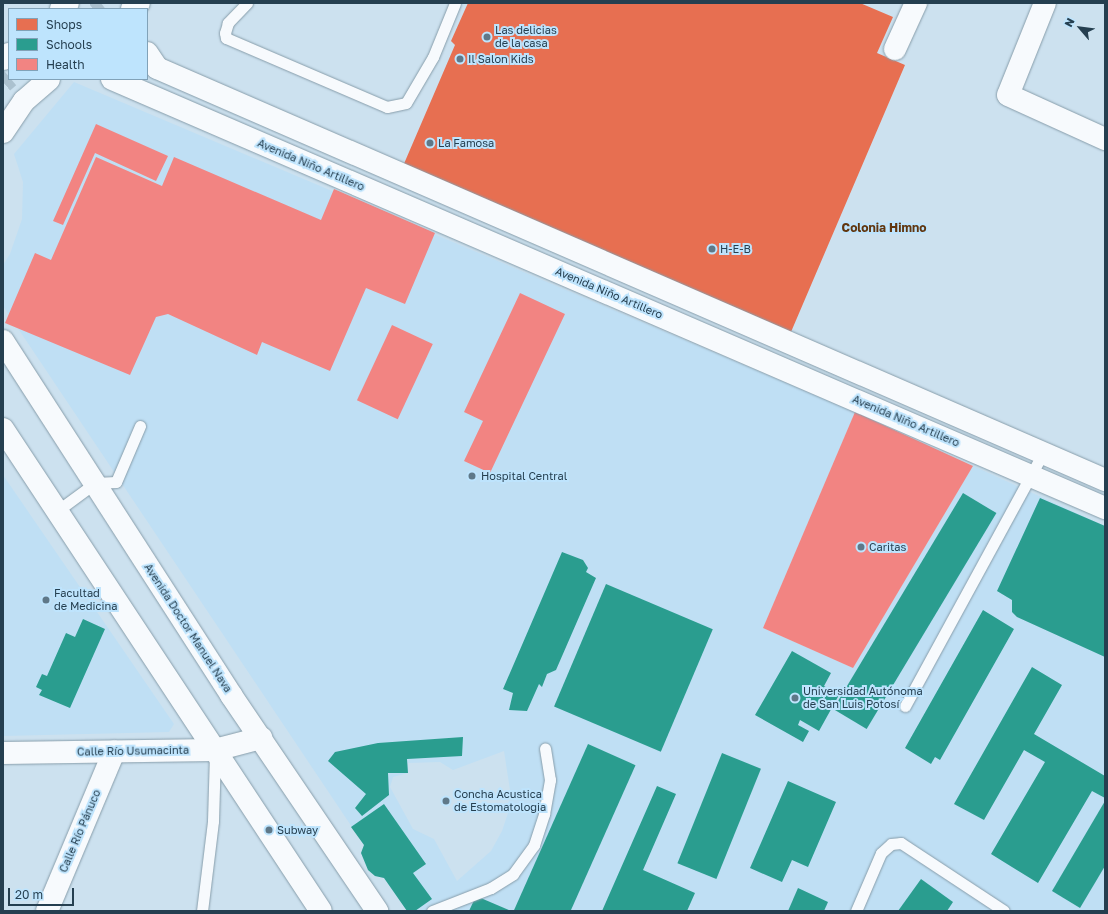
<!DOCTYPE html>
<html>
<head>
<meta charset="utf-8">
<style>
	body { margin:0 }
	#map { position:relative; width:1108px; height:914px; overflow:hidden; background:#cce1ef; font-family:"Golos Text",sans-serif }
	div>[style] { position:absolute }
	.built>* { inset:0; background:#bfdff4 }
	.shops>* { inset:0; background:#e76f51 }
	.schools>* { inset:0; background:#2a9d8f; transform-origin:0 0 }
	.health>* { inset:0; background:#f28482; transform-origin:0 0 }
	.primary-tunnel>* { height:22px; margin-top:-11px; transform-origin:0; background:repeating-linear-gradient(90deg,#abc1cf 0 22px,transparent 0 33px) }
	.roads { filter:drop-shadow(0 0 1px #879daa) drop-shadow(0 0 1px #879daa) }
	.lane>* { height:11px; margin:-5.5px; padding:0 5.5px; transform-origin:5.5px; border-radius:5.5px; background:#f7fafd }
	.street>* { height:22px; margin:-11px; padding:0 11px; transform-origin:11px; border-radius:11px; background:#f7fafd }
	.secondary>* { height:22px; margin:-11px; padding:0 11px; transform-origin:11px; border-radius:11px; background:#f7fafd }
	.dots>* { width:11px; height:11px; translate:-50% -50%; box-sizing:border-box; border:2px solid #bee4fd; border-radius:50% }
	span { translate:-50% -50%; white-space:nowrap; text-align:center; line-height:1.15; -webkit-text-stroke:4px #bee4fd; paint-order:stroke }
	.poi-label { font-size:11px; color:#253f50 }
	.left { translate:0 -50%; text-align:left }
	.street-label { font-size:11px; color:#253f50 }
	.neighbourhood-label { font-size:12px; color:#61360f; font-weight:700 }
	.frame { position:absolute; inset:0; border:4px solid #253f50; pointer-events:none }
	.legend { position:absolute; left:8px; top:8px; width:140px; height:72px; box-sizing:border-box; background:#bee4fd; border:1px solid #81a2b8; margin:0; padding:5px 7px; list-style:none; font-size:12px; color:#253f50 }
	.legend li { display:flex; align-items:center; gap:8px; height:20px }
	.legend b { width:20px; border:1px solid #81a2b8 }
	.north { position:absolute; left:1060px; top:8px; width:40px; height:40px; -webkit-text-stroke:3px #bee4fd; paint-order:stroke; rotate:298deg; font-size:11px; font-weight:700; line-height:16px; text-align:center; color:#253f50 }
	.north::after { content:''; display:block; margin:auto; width:14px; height:18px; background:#253f50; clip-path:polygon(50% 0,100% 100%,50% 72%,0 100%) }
	.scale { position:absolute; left:8px; top:888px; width:66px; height:18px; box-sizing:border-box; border:2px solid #253f50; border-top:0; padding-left:5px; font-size:12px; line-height:14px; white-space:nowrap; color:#253f50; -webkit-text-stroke:3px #bee4fd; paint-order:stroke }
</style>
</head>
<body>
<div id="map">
	<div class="built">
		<i style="clip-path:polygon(evenodd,74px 82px,855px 412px,763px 628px,853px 668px,973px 466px,1105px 526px,1105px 911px,407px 911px,384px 878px,375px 876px,368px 870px,361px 853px,364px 845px,3px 306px,3px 265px,10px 254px,22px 219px,23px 182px,14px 154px,74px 82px,504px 751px,510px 790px,509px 810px,502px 831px,491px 851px,457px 881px,434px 839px,413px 829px,390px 787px,393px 777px,408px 773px,408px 763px,440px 762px,453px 770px,504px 751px)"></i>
		<i style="clip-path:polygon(3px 475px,174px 724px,169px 732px,3px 736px)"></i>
	</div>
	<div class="shops">
		<i style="clip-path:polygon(468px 3px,860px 3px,893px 17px,877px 53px,905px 65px,791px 332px,403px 166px,455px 45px,451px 41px)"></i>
	</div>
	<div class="schools">
		<i style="left:963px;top:493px;width:39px;height:252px;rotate:31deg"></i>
		<i style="clip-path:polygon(1040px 498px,1105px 526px,1105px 657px,1017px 617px,1012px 612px,1012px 600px,997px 591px)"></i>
		<i style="clip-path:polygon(562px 552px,583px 560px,588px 568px,586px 572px,596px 578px,556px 670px,547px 674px,542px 687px,539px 684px,527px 711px,509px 710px,513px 693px,503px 689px)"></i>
		<i style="left:606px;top:584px;width:116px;height:133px;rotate:23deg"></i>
		<i style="clip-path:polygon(983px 610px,1014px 629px,940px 760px,935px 757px,931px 764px,905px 748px)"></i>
		<i style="clip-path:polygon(83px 619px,105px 629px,70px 708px,39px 695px,42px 690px,36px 687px,42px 674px,47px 676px,66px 633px,75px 637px)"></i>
		<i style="clip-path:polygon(792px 651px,831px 673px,824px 686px,839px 695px,819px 731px,800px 720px,798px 725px,809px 731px,803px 742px,755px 715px)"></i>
		<i style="clip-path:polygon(1032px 667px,1062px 685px,1034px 734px,1105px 776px,1105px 798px,1092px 791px,1038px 883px,991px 854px,1045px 762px,1024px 750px,984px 820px,954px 804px)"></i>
		<i style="clip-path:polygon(463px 737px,462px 756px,407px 759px,408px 773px,388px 773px,389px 795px,362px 816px,355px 808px,366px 794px,328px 761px,335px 752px,378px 743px)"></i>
		<i style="left:588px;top:744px;width:52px;height:182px;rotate:24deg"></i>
		<i style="left:722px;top:753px;width:42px;height:119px;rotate:22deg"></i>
		<i style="clip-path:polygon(788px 781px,836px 802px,808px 867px,792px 860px,782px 882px,750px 868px)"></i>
		<i style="clip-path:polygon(657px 786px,676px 794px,643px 870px,695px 893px,687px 911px,602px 911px)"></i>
		<i style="clip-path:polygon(1105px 801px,1105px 866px,1080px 908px,1052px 891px)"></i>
		<i style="clip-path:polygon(384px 804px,426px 864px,413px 873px,432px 899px,415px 911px,407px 911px,384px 878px,375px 876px,368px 870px,361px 853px,364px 845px,351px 827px)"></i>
		<i style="clip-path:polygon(921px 879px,953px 902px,947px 911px,898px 911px)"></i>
		<i style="clip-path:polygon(798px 888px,828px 902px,824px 911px,788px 911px)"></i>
		<i style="clip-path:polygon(476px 896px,511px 911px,469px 911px)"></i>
	</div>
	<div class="health">
		<i style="clip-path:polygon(96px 124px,168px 156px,156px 181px,95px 153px,63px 225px,53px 221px)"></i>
		<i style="clip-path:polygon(96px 157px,162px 186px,174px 157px,321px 220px,334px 189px,435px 233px,405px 304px,366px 288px,330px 371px,262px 342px,257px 355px,168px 314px,156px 317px,130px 375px,5px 323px,35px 253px,51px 260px)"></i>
		<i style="clip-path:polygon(520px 293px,565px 314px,490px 473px,464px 461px,483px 421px,464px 412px)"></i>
		<i style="left:392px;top:325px;width:45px;height:83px;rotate:25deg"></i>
		<i style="clip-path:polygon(855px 412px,973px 466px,853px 668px,763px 628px)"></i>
	</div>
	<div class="primary-tunnel">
		<i style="left:93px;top:9px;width:10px;rotate:-37deg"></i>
		<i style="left:3px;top:82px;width:8px;rotate:-40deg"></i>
	</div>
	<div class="roads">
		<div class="lane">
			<i style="left:247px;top:3px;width:28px;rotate:134deg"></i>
			<i style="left:228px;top:23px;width:10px;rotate:107deg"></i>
			<i style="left:225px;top:33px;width:5px;rotate:79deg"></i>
			<i style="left:226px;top:38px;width:175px;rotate:23.2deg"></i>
			<i style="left:387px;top:107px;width:19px;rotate:-12deg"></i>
			<i style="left:406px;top:103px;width:53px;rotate:-59.6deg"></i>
			<i style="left:433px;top:57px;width:58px;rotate:-67.8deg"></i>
			<i style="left:57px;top:511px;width:47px;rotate:-36.4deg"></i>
			<i style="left:95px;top:483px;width:21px;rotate:-3deg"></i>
			<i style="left:116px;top:482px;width:61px;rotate:-66.8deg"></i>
			<i style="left:905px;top:706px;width:288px;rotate:-61.4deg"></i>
			<i style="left:202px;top:911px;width:91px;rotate:-83deg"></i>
			<i style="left:213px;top:821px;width:66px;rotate:-88.3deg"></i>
			<i style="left:432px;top:911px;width:63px;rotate:-21.3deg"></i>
			<i style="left:491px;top:888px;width:26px;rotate:-32deg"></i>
			<i style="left:513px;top:874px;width:36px;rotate:-54deg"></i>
			<i style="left:534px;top:845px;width:33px;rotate:-72deg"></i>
			<i style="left:544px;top:814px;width:35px;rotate:-80deg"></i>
			<i style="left:550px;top:780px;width:32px;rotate:-99deg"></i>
			<i style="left:856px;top:911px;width:63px;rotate:-66.7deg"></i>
			<i style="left:881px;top:853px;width:13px;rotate:-42deg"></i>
			<i style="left:891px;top:844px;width:10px;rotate:-6deg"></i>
			<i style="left:901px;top:843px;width:123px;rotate:33.4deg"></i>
		</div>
		<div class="street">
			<i style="left:1045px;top:3px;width:99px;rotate:111.9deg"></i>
			<i style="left:1008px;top:95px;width:107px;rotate:24.4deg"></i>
			<i style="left:895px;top:49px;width:51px;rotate:-65.5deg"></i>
			<i style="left:3px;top:753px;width:212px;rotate:-0.8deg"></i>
			<i style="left:215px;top:750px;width:48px;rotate:-14.6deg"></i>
			<i style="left:47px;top:911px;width:173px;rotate:-67.2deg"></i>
		</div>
		<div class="secondary">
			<i style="left:61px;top:9px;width:9px;rotate:-41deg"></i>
			<i style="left:132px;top:9px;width:9px;rotate:-41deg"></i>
			<i style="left:147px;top:53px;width:18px;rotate:56deg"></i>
			<i style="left:157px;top:68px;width:1034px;rotate:23.49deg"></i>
			<i style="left:3px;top:59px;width:8px;rotate:-40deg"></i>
			<i style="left:112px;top:79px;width:1082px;rotate:23.37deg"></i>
			<i style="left:3px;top:132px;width:37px;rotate:-56deg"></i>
			<i style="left:24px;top:101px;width:33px;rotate:-41deg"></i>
			<i style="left:3px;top:341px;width:421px;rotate:57.2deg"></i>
			<i style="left:231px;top:695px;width:261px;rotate:55.9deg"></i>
			<i style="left:3px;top:429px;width:577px;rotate:56.59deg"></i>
		</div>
	</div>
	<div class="dots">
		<i style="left:487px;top:37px;background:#5f7888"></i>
		<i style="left:460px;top:59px;background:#5f7888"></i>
		<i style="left:430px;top:143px;background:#5f7888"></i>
		<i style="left:712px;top:249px;background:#5f7888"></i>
		<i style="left:472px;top:476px;background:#5f7888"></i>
		<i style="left:861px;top:547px;background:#5f7888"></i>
		<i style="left:46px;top:600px;background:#5f7888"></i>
		<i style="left:795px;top:698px;background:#5f7888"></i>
		<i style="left:446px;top:801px;background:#5f7888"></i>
		<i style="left:269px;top:830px;background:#5f7888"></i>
	</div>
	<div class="poi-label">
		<span class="left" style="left:495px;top:37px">Las delicias<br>de la casa</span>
		<span class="left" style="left:468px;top:59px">Il Salon Kids</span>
		<span class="left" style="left:438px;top:143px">La Famosa</span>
		<span class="left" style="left:720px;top:249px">H-E-B</span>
		<span class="left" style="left:481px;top:476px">Hospital Central</span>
		<span class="left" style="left:869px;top:547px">Caritas</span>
		<span class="left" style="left:54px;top:600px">Facultad<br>de Medicina</span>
		<span class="left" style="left:803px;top:698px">Universidad Autónoma<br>de San Luis Potosí</span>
		<span class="left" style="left:454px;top:801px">Concha Acustica<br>de Estomatologia</span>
		<span class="left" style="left:277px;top:830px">Subway</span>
	</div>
	<div class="street-label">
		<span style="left:311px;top:165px;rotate:23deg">Avenida Niño Artillero</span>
		<span style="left:609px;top:293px;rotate:23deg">Avenida Niño Artillero</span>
		<span style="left:906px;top:421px;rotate:23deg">Avenida Niño Artillero</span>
		<span style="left:188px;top:628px;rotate:57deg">Avenida Doctor Manuel Nava</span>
		<span style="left:133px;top:751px;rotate:-1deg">Calle Río Usumacinta</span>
		<span style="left:80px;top:831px;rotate:-67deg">Calle Río Pánuco</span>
	</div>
	<div class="neighbourhood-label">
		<span style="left:884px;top:228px">Colonia Himno</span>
	</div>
	<div class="frame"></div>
	<ul class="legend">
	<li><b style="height:11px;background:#e76f51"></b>Shops</li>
	<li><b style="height:11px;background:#2a9d8f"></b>Schools</li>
	<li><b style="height:11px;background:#f28482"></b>Health</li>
	</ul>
	<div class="north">N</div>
	<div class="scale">20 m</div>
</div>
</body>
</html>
